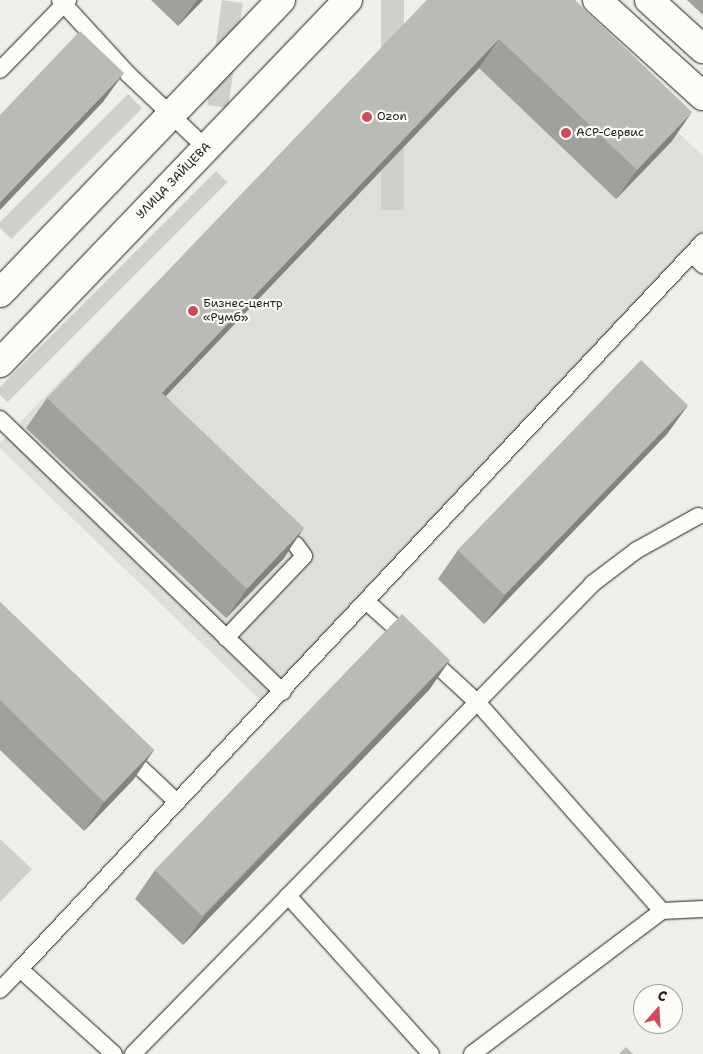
<!DOCTYPE html>
<html>
<head>
<meta charset="utf-8">
<style>
	body { margin:0 }
	#map { position:relative; width:703px; height:1054px; overflow:hidden; background:#f0eeea; font-family:"Shantell Sans",sans-serif }
	div>[style] { position:absolute }
	.built>* { inset:0; background:#e0deda }
	.green>* { inset:0; background:#d0cfcc; transform-origin:0 0 }
	.roads { filter:drop-shadow(0 0 1px #1c1c1c) drop-shadow(0 0 1px #1c1c1c) }
	.lane>* { height:16px; margin:-8px; padding:0 8px; transform-origin:8px; border-radius:8px; background:#fdfcf7 }
	.street>* { height:28px; margin:-14px; padding:0 14px; transform-origin:14px; border-radius:14px; background:#fdfcf7 }
	.wall>* { inset:0; background:#a1a09d }
	.shaded-wall>* { inset:0; background:#83827f }
	.building>* { inset:0; background:#bbbab6; transform-origin:0 0 }
	.dots>* { width:14px; height:14px; translate:-50% -50%; box-sizing:border-box; border:2px solid #fdfcf7; border-radius:50% }
	span { translate:-50% -50%; white-space:nowrap; text-align:center; line-height:1.15; -webkit-text-stroke:4.5px #fdfcf7; paint-order:stroke }
	.poi-label { font-size:12px; color:#1c1c1c }
	.left { translate:0 -50%; text-align:left }
	.street-label { font-size:12px; color:#1c1c1c }
	.north { position:absolute; left:633px; top:984px; width:50px; height:50px; box-sizing:border-box; background:#fdfcf7; border:1px solid #a3a29f; border-radius:50%; rotate:19deg; font-size:14px; font-weight:700; line-height:20px; text-align:center; color:#1c1c1c }
	.north::after { content:''; display:block; margin:auto; width:18px; height:22px; background:#d1495b; clip-path:polygon(50% 0,100% 100%,50% 72%,0 100%) }
</style>
</head>
<body>
<div id="map">
	<div class="built">
		<i style="clip-path:polygon(430px 0,538px 0,703px 156px,703px 234px,262px 702px,0 448px,0 443px)"></i>
	</div>
	<div class="green">
		<i style="left:222px;top:0;width:21px;height:106px;rotate:8deg"></i>
		<i style="left:381px;top:0;width:23px;height:210px"></i>
		<i style="left:128px;top:94px;width:20px;height:185px;rotate:45deg"></i>
		<i style="left:216px;top:171px;width:16px;height:311px;rotate:45deg"></i>
		<i style="clip-path:polygon(0 839px,32px 869px,0 902px)"></i>
	</div>
	<div class="roads">
		<div class="lane">
			<i style="left:60px;top:0;width:102px;rotate:47.4deg"></i>
			<i style="left:129px;top:75px;width:105px;rotate:43.5deg"></i>
			<i style="left:0;top:70px;width:98px;rotate:-45.8deg"></i>
			<i style="left:692px;top:254px;width:16px;rotate:45deg"></i>
			<i style="left:0;top:419px;width:393px;rotate:44deg"></i>
			<i style="left:366px;top:601px;width:55px;rotate:42.1deg"></i>
			<i style="left:226px;top:638px;width:113px;rotate:-46.4deg"></i>
			<i style="left:304px;top:556px;width:14px;rotate:-126deg"></i>
			<i style="left:427px;top:656px;width:69px;rotate:42.7deg"></i>
			<i style="left:478px;top:703px;width:278px;rotate:48.5deg"></i>
			<i style="left:126px;top:754px;width:70px;rotate:43.3deg"></i>
			<i style="left:0;top:990px;width:29px;rotate:-46deg"></i>
			<i style="left:114px;top:1054px;width:127px;rotate:-137.9deg"></i>
			<i style="left:20px;top:969px;width:998px;rotate:-46.79deg"></i>
			<i style="left:133px;top:1054px;width:221px;rotate:-45.5deg"></i>
			<i style="left:431px;top:1054px;width:213px;rotate:-132.1deg"></i>
			<i style="left:288px;top:896px;width:436px;rotate:-45.7deg"></i>
			<i style="left:592px;top:584px;width:56px;rotate:-37.1deg"></i>
			<i style="left:637px;top:550px;width:70px;rotate:-29.1deg"></i>
			<i style="left:472px;top:1054px;width:238px;rotate:-37deg"></i>
			<i style="left:662px;top:911px;width:41px;rotate:-2.8deg"></i>
		</div>
		<div class="street">
			<i style="left:597px;top:0;width:143px;rotate:42.2deg"></i>
			<i style="left:649px;top:0;width:73px;rotate:42.2deg"></i>
			<i style="left:0;top:293px;width:406px;rotate:-46.2deg"></i>
			<i style="left:0;top:363px;width:503px;rotate:-46.21deg"></i>
		</div>
	</div>
	<div class="wall">
		<i style="clip-path:polygon(151px 0,203px 0,178px 26px)"></i>
		<i style="clip-path:polygon(427px 0,575px 0,672px 141px,616px 199px,479px 68px,166px 396px,284px 558px,226px 618px,26px 428px,47px 398px)"></i>
		<i style="clip-path:polygon(687px 0,703px 0,703px 15px)"></i>
		<i style="clip-path:polygon(688px 405px,667px 434px,484px 624px,438px 579px,458px 550px)"></i>
		<i style="clip-path:polygon(0 602px,154px 750px,133px 780px,84px 831px,0 750px)"></i>
		<i style="clip-path:polygon(450px 660px,429px 690px,183px 945px,135px 899px,155px 870px)"></i>
	</div>
	<div class="shaded-wall">
		<i style="clip-path:polygon(197px 0,203px 0,178px 26px)"></i>
		<i style="clip-path:polygon(499px 39px,479px 68px,141px 422px,162px 393px)"></i>
		<i style="clip-path:polygon(124px 73px,103px 102px,0 210px,0 202px)"></i>
		<i style="clip-path:polygon(692px 112px,672px 141px,616px 199px,637px 170px)"></i>
		<i style="clip-path:polygon(688px 405px,667px 434px,484px 624px,505px 595px)"></i>
		<i style="clip-path:polygon(304px 528px,284px 558px,226px 618px,247px 589px)"></i>
		<i style="clip-path:polygon(450px 660px,429px 690px,183px 945px,204px 916px)"></i>
		<i style="clip-path:polygon(154px 750px,133px 780px,84px 831px,104px 802px)"></i>
	</div>
	<div class="building">
		<i style="clip-path:polygon(427px 0,575px 0,692px 112px,637px 170px,499px 39px,162px 393px,304px 528px,247px 589px,47px 398px)"></i>
		<i style="clip-path:polygon(80px 31px,124px 73px,0 202px,0 115px)"></i>
		<i style="left:641px;top:360px;width:65px;height:264px;rotate:44deg"></i>
		<i style="clip-path:polygon(0 602px,154px 750px,104px 802px,0 700px)"></i>
		<i style="left:402px;top:614px;width:66px;height:356px;rotate:44deg"></i>
		<i style="clip-path:polygon(626px 1047px,633px 1054px,619px 1054px)"></i>
	</div>
	<div class="dots">
		<i style="left:367px;top:117px;background:#d1495b"></i>
		<i style="left:566px;top:133px;background:#d1495b"></i>
		<i style="left:193px;top:311px;background:#d1495b"></i>
	</div>
	<div class="poi-label">
		<span class="left" style="left:377px;top:117px">Ozon</span>
		<span class="left" style="left:576px;top:133px">АСР-Сервис</span>
		<span class="left" style="left:203px;top:311px">Бизнес-центр<br>«Румб»</span>
	</div>
	<div class="street-label">
		<span style="left:174px;top:181px;rotate:-46deg">УЛИЦА ЗАЙЦЕВА</span>
	</div>
	<div class="north">С</div>
</div>
</body>
</html>
